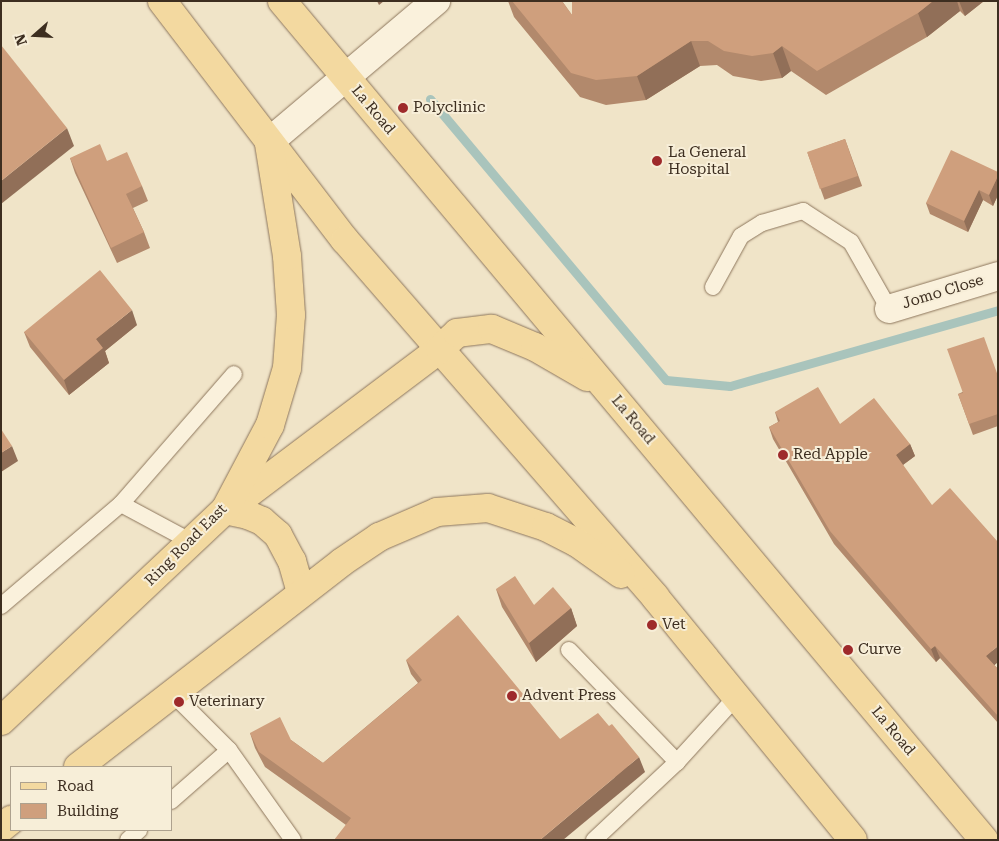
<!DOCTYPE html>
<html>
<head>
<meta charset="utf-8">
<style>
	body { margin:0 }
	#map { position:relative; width:999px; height:841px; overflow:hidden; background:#f0e4c8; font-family:"Roboto Serif",serif }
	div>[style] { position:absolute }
	.stream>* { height:9px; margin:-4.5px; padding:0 4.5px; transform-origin:4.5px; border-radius:4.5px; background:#a9c4bc }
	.roads { filter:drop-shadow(0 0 1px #8d765c) drop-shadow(0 0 1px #8d765c) }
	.service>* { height:16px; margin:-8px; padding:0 8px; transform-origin:8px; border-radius:8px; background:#faf1dc }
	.minor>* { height:28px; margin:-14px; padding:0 14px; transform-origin:14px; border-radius:14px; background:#faf1dc }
	.primary>* { height:28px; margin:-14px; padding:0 14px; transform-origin:14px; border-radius:14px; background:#f3d9a0 }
	.wall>* { inset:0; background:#b2896c; transform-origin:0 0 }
	.shaded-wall>* { inset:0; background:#916f58 }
	.building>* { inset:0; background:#cf9f7d; transform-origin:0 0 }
	.dots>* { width:14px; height:14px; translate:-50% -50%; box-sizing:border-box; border:2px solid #f7eed8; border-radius:50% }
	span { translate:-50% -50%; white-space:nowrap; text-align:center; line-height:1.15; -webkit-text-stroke:4px #f7eed8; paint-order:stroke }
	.poi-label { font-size:15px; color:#3d2e20 }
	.left { translate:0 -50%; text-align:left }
	.street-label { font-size:15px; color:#3d2e20 }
	.frame { position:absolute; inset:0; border:2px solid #3d2e20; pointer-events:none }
	.legend { position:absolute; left:10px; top:766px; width:162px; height:65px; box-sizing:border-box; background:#f7eed8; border:1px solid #ada18e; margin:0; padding:6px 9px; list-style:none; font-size:15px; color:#3d2e20 }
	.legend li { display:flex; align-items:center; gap:10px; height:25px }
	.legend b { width:25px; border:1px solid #ada18e }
	.north { position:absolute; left:10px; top:10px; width:50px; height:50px; -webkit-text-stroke:4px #f7eed8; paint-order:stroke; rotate:251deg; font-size:14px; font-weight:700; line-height:20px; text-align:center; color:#3d2e20 }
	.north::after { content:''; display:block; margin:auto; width:18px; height:22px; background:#3d2e20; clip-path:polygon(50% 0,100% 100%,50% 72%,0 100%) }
</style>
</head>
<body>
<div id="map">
	<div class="stream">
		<i style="left:430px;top:99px;width:367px;rotate:50deg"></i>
		<i style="left:666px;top:380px;width:64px;rotate:5.4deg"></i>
		<i style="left:730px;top:386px;width:279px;rotate:-15.8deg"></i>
	</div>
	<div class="roads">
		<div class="service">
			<i style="left:713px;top:287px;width:58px;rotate:-61.2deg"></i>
			<i style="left:741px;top:236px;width:25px;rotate:-32deg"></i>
			<i style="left:762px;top:223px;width:43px;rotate:-16.3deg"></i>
			<i style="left:803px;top:211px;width:57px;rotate:32.9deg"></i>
			<i style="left:851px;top:242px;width:77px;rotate:60.4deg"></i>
			<i style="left:121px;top:504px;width:81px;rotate:28.2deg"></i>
			<i style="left:1px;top:606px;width:157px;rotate:-40.4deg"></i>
			<i style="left:121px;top:504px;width:172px;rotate:-49deg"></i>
			<i style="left:569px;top:650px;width:156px;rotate:46deg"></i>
			<i style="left:172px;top:693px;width:81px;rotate:45deg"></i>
			<i style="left:229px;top:750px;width:110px;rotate:54.6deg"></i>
			<i style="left:171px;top:801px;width:77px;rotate:-41.3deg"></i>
			<i style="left:128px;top:840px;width:15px;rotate:-42deg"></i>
			<i style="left:594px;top:840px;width:114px;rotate:-43.2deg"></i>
			<i style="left:677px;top:762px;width:89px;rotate:-47.7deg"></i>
		</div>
		<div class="minor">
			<i style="left:269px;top:142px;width:219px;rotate:-40.2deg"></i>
			<i style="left:889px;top:309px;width:114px;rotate:-16.8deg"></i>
		</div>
		<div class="primary">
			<i style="left:162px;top:1px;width:301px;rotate:52.6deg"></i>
			<i style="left:345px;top:240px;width:473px;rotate:49deg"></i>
			<i style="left:655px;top:597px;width:313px;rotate:50.8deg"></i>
			<i style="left:282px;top:1px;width:1094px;rotate:50.08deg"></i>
			<i style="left:233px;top:505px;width:259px;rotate:-37deg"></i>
			<i style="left:440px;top:349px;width:23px;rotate:-43deg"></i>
			<i style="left:457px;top:333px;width:35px;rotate:-7deg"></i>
			<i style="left:492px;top:329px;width:47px;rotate:22.7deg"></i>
			<i style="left:535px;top:347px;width:60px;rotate:30deg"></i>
			<i style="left:225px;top:510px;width:24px;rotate:12deg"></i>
			<i style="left:248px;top:515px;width:15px;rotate:23deg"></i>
			<i style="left:262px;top:521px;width:21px;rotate:41deg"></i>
			<i style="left:278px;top:535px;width:30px;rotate:62deg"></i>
			<i style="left:292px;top:561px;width:32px;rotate:74deg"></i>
			<i style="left:1px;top:721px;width:308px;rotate:-43.3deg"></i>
			<i style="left:225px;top:510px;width:96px;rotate:-62.1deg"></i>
			<i style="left:270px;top:425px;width:59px;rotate:-73.4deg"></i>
			<i style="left:287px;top:368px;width:53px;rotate:-85.7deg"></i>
			<i style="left:291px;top:315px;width:59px;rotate:-93.9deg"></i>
			<i style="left:287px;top:256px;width:114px;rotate:-99.1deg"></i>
			<i style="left:78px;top:767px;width:334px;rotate:-37.8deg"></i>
			<i style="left:342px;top:562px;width:45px;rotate:-34deg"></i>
			<i style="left:379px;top:537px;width:63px;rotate:-23.3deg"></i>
			<i style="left:437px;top:512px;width:51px;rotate:-4.5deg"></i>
			<i style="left:488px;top:508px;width:61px;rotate:18.1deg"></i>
			<i style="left:546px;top:527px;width:34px;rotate:27deg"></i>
			<i style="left:576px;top:542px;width:55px;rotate:35.4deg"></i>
			<i style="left:1px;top:828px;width:13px;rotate:-39deg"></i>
		</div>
	</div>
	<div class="wall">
		<i style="clip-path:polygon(508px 1px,562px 1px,572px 15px,572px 1px,984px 1px,965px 16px,960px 11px,927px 37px,826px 95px,791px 71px,782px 78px,761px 81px,733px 76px,717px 65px,700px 66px,646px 100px,606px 105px,580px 97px,514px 17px)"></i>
		<i style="left:845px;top:139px;width:50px;height:40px;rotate:70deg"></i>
		<i style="clip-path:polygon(70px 158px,107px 161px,142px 186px,148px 201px,133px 208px,144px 232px,150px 248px,117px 263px,75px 173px)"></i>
		<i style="clip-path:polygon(998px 172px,998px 195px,993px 206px,983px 200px,968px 232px,930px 214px,926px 203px)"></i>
		<i style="clip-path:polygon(137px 325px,105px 351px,109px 363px,69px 395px,30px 347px,24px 332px)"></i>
		<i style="clip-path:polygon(998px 376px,998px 426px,973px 435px,958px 394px)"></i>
		<i style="clip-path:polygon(775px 412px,840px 424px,910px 444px,915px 456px,903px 465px,998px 662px,994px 665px,998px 669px,998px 723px,940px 658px,936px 662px,834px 544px,773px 439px,769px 427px,778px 422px)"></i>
		<i style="clip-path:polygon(496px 589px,534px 605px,571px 608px,577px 626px,536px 662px,502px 607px)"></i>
		<i style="clip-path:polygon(406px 660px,560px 739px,645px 772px,346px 825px,265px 767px,255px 748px,250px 733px,291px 740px,323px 763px,418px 683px,411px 674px)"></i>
	</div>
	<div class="shaded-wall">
		<i style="clip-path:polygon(377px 1px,384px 1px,379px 5px)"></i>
		<i style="clip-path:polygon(933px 1px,957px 1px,960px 11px,927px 37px,918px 13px)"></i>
		<i style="clip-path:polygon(959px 1px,984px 1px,965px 16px)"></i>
		<i style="clip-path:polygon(691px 41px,700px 66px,646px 100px,637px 76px)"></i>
		<i style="clip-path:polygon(782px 46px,791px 71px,782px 78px,773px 53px)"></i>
		<i style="clip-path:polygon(67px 128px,74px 146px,1px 204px,1px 181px)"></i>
		<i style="clip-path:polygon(998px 176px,998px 195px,993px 206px,989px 195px)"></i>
		<i style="clip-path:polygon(979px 190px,983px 200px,968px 232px,964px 221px)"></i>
		<i style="clip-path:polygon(132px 310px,137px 325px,105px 351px,109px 363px,69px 395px,64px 380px,96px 339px)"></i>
		<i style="clip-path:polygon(910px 444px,915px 456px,900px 467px,896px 455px)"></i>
		<i style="clip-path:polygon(12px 446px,18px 461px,1px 472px,1px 453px)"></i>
		<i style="clip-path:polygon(571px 608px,577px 626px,536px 662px,529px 643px)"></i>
		<i style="clip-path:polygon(935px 646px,940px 658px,936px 662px,931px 649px)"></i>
		<i style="clip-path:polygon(998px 646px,998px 662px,991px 668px,986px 656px)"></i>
		<i style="clip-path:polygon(639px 757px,645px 772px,563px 840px,540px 840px)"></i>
	</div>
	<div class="building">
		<i style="clip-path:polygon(512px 1px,562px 1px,572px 15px,572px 1px,933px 1px,918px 13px,817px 71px,782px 46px,773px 53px,752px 56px,724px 51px,708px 41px,691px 41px,637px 76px,596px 80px,571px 73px)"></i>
		<i style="clip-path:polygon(1px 45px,67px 128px,1px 181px)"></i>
		<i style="left:845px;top:139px;width:39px;height:40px;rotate:71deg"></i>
		<i style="clip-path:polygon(100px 144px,107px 161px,127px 152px,142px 186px,126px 194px,144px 232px,111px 248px,70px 158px)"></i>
		<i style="clip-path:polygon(951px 150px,998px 172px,998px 176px,989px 195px,979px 190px,964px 221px,926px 203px)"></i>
		<i style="clip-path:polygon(100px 270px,132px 310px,96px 339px,103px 348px,64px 380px,24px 332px)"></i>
		<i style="clip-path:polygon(984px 337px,998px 376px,998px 414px,969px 424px,958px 394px,963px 393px,947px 349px)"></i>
		<i style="clip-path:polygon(818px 387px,840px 424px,874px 398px,910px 444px,896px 455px,932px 505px,950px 488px,998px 542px,998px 646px,986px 656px,998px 669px,998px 716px,935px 646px,931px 649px,830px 531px,769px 427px,780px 421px,775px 412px)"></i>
		<i style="clip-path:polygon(1px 429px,12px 446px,1px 453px)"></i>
		<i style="clip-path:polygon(515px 576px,534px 605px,553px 587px,571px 608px,529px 643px,496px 589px)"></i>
		<i style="clip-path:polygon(458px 615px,560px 739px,598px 713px,609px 726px,612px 724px,639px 757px,540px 840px,334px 840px,351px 818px,259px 752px,250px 733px,280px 717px,291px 740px,323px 763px,422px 680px,406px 660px)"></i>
	</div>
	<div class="dots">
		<i style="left:403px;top:108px;background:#9e2a2b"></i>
		<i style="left:657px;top:161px;background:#9e2a2b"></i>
		<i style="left:783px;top:455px;background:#9e2a2b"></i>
		<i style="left:652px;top:625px;background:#9e2a2b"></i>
		<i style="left:848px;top:650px;background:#9e2a2b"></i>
		<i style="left:512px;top:696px;background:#9e2a2b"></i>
		<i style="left:179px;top:702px;background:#9e2a2b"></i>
	</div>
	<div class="poi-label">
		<span class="left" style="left:413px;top:108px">Polyclinic</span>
		<span class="left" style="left:668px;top:161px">La General<br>Hospital</span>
		<span class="left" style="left:793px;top:455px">Red Apple</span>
		<span class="left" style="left:662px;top:625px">Vet</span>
		<span class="left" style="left:858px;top:650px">Curve</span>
		<span class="left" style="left:522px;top:696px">Advent Press</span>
		<span class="left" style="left:189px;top:702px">Veterinary</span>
	</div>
	<div class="street-label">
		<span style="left:373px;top:110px;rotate:50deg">La Road</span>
		<span style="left:943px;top:292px;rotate:-17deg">Jomo Close</span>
		<span style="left:633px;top:420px;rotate:50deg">La Road</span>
		<span style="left:186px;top:545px;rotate:-45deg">Ring Road East</span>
		<span style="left:893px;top:731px;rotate:50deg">La Road</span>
	</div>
	<div class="frame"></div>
	<ul class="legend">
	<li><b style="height:6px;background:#f3d9a0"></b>Road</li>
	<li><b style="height:14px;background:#cf9f7d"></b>Building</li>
	</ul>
	<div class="north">N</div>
</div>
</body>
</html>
